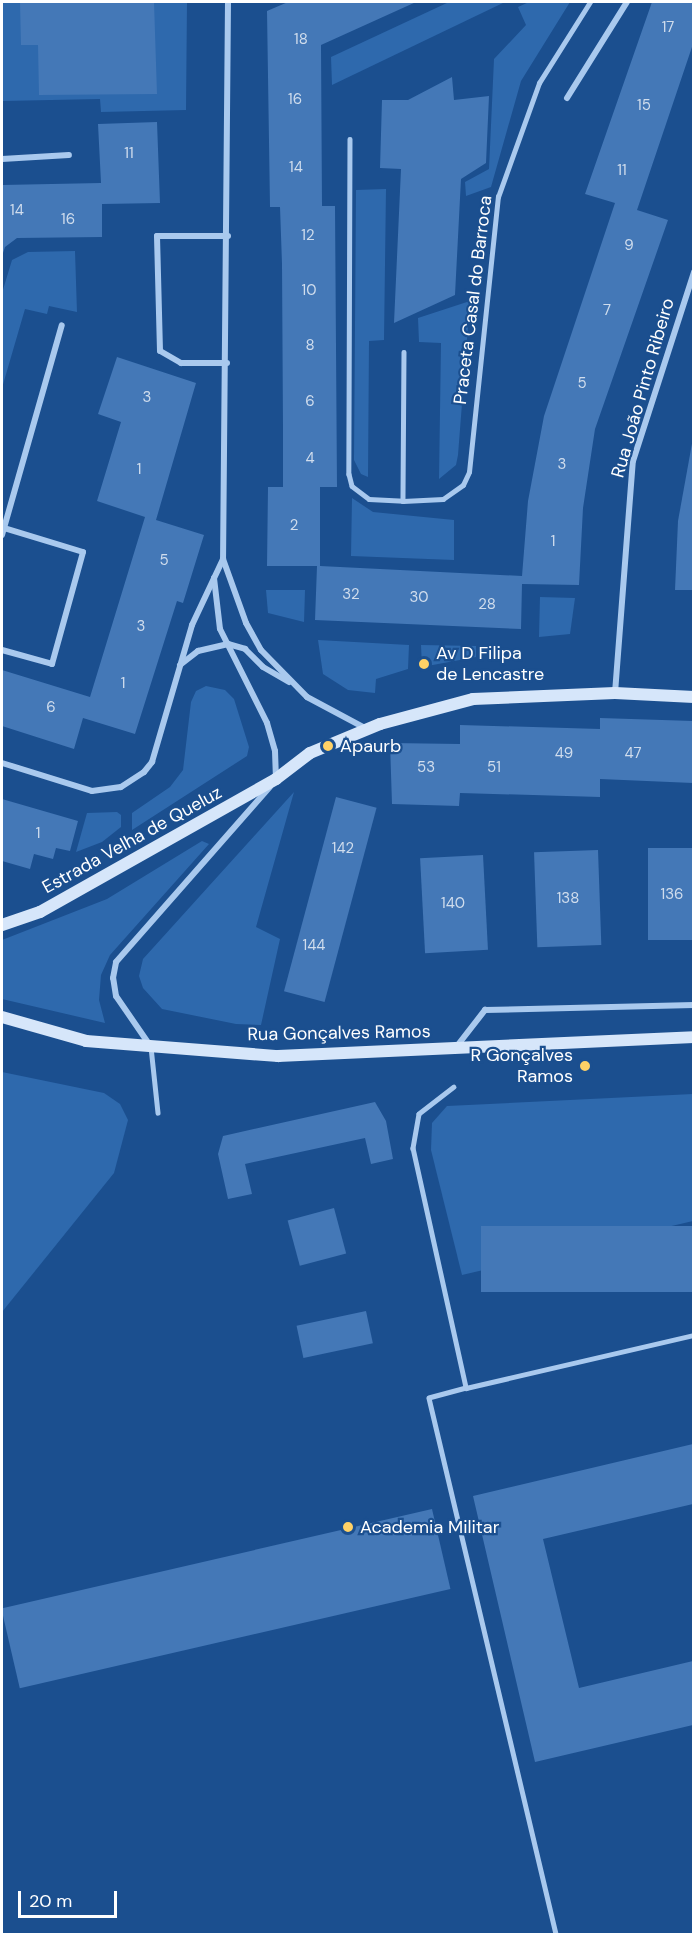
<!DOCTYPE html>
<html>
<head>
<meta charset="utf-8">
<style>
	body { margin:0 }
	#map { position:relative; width:695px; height:1936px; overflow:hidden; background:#1b4f8f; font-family:"DM Sans",sans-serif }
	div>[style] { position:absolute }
	.green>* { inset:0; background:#2e69ad }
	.building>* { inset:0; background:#4478b7; transform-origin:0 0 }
	.lane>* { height:4.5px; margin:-2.25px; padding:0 2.25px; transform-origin:2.25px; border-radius:2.25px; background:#a9c9ee }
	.street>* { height:6px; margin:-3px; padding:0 3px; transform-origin:3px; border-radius:3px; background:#a9c9ee }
	.secondary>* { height:12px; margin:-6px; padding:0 6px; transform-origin:6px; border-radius:6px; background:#d6e6fa }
	.dots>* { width:16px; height:16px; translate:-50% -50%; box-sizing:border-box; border:3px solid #1b4f8f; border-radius:50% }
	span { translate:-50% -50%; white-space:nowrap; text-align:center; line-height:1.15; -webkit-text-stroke:4.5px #1b4f8f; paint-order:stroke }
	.number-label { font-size:15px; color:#d0dded }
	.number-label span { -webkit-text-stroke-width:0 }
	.street-label { font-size:18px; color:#fff }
	.poi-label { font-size:18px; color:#fff }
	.left { translate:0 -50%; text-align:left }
	.right { translate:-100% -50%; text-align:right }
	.frame { position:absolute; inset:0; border:3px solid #fff; pointer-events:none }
	.scale { position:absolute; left:18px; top:1891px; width:99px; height:27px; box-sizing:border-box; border:3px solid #fff; border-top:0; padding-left:8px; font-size:18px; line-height:21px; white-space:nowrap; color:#fff; -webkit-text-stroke:4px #1b4f8f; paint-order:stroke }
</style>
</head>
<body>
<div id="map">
	<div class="green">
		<i style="clip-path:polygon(2px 2px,187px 2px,186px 110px,101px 112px,100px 99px,2px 101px)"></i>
		<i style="clip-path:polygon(449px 2px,505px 2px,332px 85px,331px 57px)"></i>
		<i style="clip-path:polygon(529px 2px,570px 2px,521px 81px,491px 187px,466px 196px,465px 182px,489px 169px,494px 59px,526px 25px,518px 7px)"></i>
		<i style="clip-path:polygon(386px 189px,384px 340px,369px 341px,368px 477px,361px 474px,354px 460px,356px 190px)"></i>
		<i style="clip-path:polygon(75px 251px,77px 312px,49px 306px,47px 314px,25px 309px,2px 388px,2px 293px,12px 260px,28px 252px)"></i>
		<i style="clip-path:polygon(470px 301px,458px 455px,456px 465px,439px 479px,441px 343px,419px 342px,418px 318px)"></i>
		<i style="clip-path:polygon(352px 498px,373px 512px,454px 520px,454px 560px,351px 556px)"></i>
		<i style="clip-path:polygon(266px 590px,305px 590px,304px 622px,268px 613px)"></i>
		<i style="clip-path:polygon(540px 597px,575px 598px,570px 634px,539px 637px)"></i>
		<i style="clip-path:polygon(318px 640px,409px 645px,408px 669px,376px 679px,375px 693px,348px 690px,323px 674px)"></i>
		<i style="clip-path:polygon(421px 645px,476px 646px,476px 657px,422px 667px)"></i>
		<i style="clip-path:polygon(206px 686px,225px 690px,234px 699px,249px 747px,247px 756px,132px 830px,132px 813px,170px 787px,183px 770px,191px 702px,196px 691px)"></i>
		<i style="clip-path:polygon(294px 792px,256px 927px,280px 939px,261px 1025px,236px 1024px,162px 1009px,143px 988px,139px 976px,143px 959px)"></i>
		<i style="clip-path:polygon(117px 812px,121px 815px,121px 827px,102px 842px,76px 852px,87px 813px)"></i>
		<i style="clip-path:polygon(202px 841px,209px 844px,110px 955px,101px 975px,99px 1000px,105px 1023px,2px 999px,2px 940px,107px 899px)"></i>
		<i style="clip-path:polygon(2px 1072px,104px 1093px,120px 1104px,128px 1120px,114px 1173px,2px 1312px)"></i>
		<i style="clip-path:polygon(693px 1094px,693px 1221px,462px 1275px,431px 1150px,432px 1123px,447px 1106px)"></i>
	</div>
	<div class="building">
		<i style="clip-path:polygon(20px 2px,154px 2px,157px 94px,39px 95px,38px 45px,21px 45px)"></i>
		<i style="clip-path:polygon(288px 2px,416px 2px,321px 45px,322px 206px,335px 206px,337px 487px,320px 487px,320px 566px,522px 576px,528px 501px,544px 416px,615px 203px,585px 194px,652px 2px,693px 2px,693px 44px,637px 210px,668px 220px,595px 429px,583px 508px,579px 585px,522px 584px,521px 629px,315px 620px,317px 566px,267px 566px,268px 487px,283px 487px,283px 430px,282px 264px,280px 207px,270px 207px,267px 11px)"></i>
		<i style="clip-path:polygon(452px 77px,454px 100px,489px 96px,486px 163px,461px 179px,455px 295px,394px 323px,401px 169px,380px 168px,382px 100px,408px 100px)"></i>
		<i style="clip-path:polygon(157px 122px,160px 203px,102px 204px,102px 237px,17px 238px,5px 247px,2px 256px,2px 185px,101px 183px,98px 124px)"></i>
		<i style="clip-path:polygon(117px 357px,196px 383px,156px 520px,204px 535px,183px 603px,177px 601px,135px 734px,83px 718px,74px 749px,2px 726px,2px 670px,90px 697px,145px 517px,97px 501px,121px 422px,98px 414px)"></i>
		<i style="clip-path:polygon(693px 438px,693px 590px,675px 590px,678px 521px)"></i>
		<i style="clip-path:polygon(600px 718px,693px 721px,693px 783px,600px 779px,600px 797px,460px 793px,459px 806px,392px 804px,390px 743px,460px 744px,460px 725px,600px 729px)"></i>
		<i style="left:336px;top:797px;width:42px;height:201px;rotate:15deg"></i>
		<i style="clip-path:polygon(2px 799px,78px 821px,70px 851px,56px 848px,53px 859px,34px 854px,30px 869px,2px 861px)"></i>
		<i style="left:693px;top:848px;width:92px;height:45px;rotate:90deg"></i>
		<i style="left:598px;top:850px;width:95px;height:64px;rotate:88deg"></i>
		<i style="left:483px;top:855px;width:95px;height:63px;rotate:87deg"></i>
		<i style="clip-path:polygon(375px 1102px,386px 1121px,393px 1159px,371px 1164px,365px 1138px,245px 1164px,252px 1194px,228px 1199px,218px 1154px,223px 1136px)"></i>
		<i style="left:334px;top:1208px;width:47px;height:48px;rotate:75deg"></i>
		<i style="left:693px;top:1226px;width:66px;height:212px;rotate:90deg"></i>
		<i style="left:366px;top:1311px;width:33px;height:71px;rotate:78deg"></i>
		<i style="clip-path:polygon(693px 1444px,693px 1504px,543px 1539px,579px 1688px,693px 1661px,693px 1725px,535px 1762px,473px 1496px)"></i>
		<i style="left:432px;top:1509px;width:82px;height:442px;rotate:77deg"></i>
	</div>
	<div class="lane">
		<i style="left:350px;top:139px;width:335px;rotate:90.2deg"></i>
		<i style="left:349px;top:474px;width:12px;rotate:76deg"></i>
		<i style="left:352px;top:486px;width:21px;rotate:37deg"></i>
		<i style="left:369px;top:499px;width:34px;rotate:3deg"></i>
		<i style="left:404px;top:352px;width:149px;rotate:90.4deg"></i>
		<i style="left:403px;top:501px;width:40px;rotate:-2.9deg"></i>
		<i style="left:443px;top:499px;width:24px;rotate:-35deg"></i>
		<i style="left:463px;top:485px;width:14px;rotate:-65deg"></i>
		<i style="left:469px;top:472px;width:277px;rotate:-84deg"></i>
		<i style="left:498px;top:197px;width:121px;rotate:-70.2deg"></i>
		<i style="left:539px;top:83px;width:96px;rotate:-57.8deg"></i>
		<i style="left:151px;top:1047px;width:66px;rotate:83.9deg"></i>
		<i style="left:454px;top:1087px;width:44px;rotate:142.4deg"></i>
		<i style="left:419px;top:1114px;width:35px;rotate:100deg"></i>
		<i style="left:413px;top:1148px;width:246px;rotate:77.5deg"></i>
		<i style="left:466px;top:1388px;width:234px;rotate:-13.1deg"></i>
		<i style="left:466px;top:1388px;width:38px;rotate:165deg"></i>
		<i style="left:429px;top:1398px;width:551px;rotate:76.67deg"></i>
	</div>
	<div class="street">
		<i style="left:228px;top:2px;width:557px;rotate:90.51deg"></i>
		<i style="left:223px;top:559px;width:68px;rotate:70.2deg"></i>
		<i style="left:246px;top:623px;width:31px;rotate:61deg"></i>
		<i style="left:261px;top:650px;width:66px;rotate:45.6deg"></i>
		<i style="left:307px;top:697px;width:66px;rotate:28.1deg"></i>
		<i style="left:567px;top:98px;width:113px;rotate:-58deg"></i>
		<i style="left:2px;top:159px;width:67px;rotate:-3.4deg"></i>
		<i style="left:227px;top:363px;width:46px;rotate:180deg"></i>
		<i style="left:181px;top:363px;width:24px;rotate:-150deg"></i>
		<i style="left:160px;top:351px;width:115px;rotate:-91.5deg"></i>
		<i style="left:157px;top:236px;width:71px"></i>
		<i style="left:2px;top:535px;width:218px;rotate:-74.1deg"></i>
		<i style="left:214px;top:578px;width:51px;rotate:83.3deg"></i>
		<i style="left:220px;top:629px;width:105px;rotate:63.4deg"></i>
		<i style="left:267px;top:723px;width:29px;rotate:74deg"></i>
		<i style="left:275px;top:751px;width:28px;rotate:88deg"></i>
		<i style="left:2px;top:650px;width:52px;rotate:15.6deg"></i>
		<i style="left:52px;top:664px;width:116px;rotate:-74.5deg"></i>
		<i style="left:83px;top:552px;width:83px;rotate:-163.1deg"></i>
		<i style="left:180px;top:665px;width:23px;rotate:-38deg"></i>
		<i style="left:198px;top:651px;width:31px;rotate:-13deg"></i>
		<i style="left:228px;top:644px;width:18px;rotate:16deg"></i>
		<i style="left:245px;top:649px;width:25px;rotate:45deg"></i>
		<i style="left:263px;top:667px;width:30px;rotate:30deg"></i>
		<i style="left:615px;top:693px;width:233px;rotate:-85.6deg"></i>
		<i style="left:633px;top:461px;width:199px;rotate:-72.1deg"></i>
		<i style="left:2px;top:763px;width:94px;rotate:17.3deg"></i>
		<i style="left:92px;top:791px;width:29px;rotate:-8deg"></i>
		<i style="left:121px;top:787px;width:27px;rotate:-33deg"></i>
		<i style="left:144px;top:772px;width:13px;rotate:-51deg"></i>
		<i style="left:152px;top:762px;width:143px;rotate:-73.7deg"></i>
		<i style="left:192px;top:625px;width:73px;rotate:-64.8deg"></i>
		<i style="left:149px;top:1044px;width:58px;rotate:-124.5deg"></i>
		<i style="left:116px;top:996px;width:18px;rotate:-99deg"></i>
		<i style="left:113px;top:978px;width:16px;rotate:-79deg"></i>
		<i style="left:116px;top:962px;width:233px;rotate:-48.7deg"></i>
		<i style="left:457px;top:1046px;width:46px;rotate:-52.1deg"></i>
		<i style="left:485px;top:1010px;width:209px;rotate:-1.4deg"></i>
	</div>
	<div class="secondary">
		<i style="left:2px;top:925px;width:40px;rotate:-18.9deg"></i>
		<i style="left:40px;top:912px;width:271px;rotate:-29.4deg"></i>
		<i style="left:276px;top:779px;width:43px;rotate:-37.4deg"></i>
		<i style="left:310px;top:753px;width:76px;rotate:-22.5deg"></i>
		<i style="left:380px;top:724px;width:96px;rotate:-15deg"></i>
		<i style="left:473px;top:699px;width:142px;rotate:-2.4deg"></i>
		<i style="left:615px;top:693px;width:79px;rotate:2.9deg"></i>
		<i style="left:2px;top:1017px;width:87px;rotate:15.9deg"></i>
		<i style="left:86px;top:1041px;width:193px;rotate:4.5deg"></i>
		<i style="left:278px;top:1056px;width:416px;rotate:-2.6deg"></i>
	</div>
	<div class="dots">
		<i style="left:424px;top:664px;background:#ffd166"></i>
		<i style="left:328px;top:746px;background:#ffd166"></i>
		<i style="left:585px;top:1066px;background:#ffd166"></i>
		<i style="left:348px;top:1527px;background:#ffd166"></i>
	</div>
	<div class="number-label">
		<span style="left:668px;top:28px">17</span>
		<span style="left:301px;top:40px">18</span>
		<span style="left:295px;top:100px">16</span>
		<span style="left:644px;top:106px">15</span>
		<span style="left:129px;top:154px">11</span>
		<span style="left:296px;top:168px">14</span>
		<span style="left:622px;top:171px">11</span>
		<span style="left:17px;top:211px">14</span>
		<span style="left:68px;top:220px">16</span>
		<span style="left:308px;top:236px">12</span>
		<span style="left:629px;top:246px">9</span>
		<span style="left:309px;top:291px">10</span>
		<span style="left:607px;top:311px">7</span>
		<span style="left:310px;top:346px">8</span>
		<span style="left:582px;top:384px">5</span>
		<span style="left:147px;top:398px">3</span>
		<span style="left:310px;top:402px">6</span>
		<span style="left:310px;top:459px">4</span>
		<span style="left:562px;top:465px">3</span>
		<span style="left:139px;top:470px">1</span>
		<span style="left:294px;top:526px">2</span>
		<span style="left:553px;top:542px">1</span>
		<span style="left:164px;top:561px">5</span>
		<span style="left:351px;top:595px">32</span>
		<span style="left:419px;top:598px">30</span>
		<span style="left:487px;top:605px">28</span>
		<span style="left:141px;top:627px">3</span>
		<span style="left:123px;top:684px">1</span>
		<span style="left:51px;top:708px">6</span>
		<span style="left:564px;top:754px">49</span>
		<span style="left:633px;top:754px">47</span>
		<span style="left:426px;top:768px">53</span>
		<span style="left:494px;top:768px">51</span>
		<span style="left:38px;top:834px">1</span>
		<span style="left:343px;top:849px">142</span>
		<span style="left:672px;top:895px">136</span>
		<span style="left:568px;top:899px">138</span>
		<span style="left:453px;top:904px">140</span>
		<span style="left:314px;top:946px">144</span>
	</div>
	<div class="street-label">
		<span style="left:473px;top:300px;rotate:-83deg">Praceta Casal do Barroca</span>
		<span style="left:643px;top:388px;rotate:-74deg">Rua João Pinto Ribeiro</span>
		<span style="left:132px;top:840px;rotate:-29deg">Estrada Velha de Queluz</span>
		<span style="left:339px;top:1033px;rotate:-1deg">Rua Gonçalves Ramos</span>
	</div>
	<div class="poi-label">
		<span class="left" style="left:436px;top:664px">Av D Filipa<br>de Lencastre</span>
		<span class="left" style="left:340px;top:746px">Apaurb</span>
		<span class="right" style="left:573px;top:1066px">R Gonçalves<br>Ramos</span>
		<span class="left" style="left:360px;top:1527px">Academia Militar</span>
	</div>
	<div class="frame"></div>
	<div class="scale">20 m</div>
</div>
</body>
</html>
